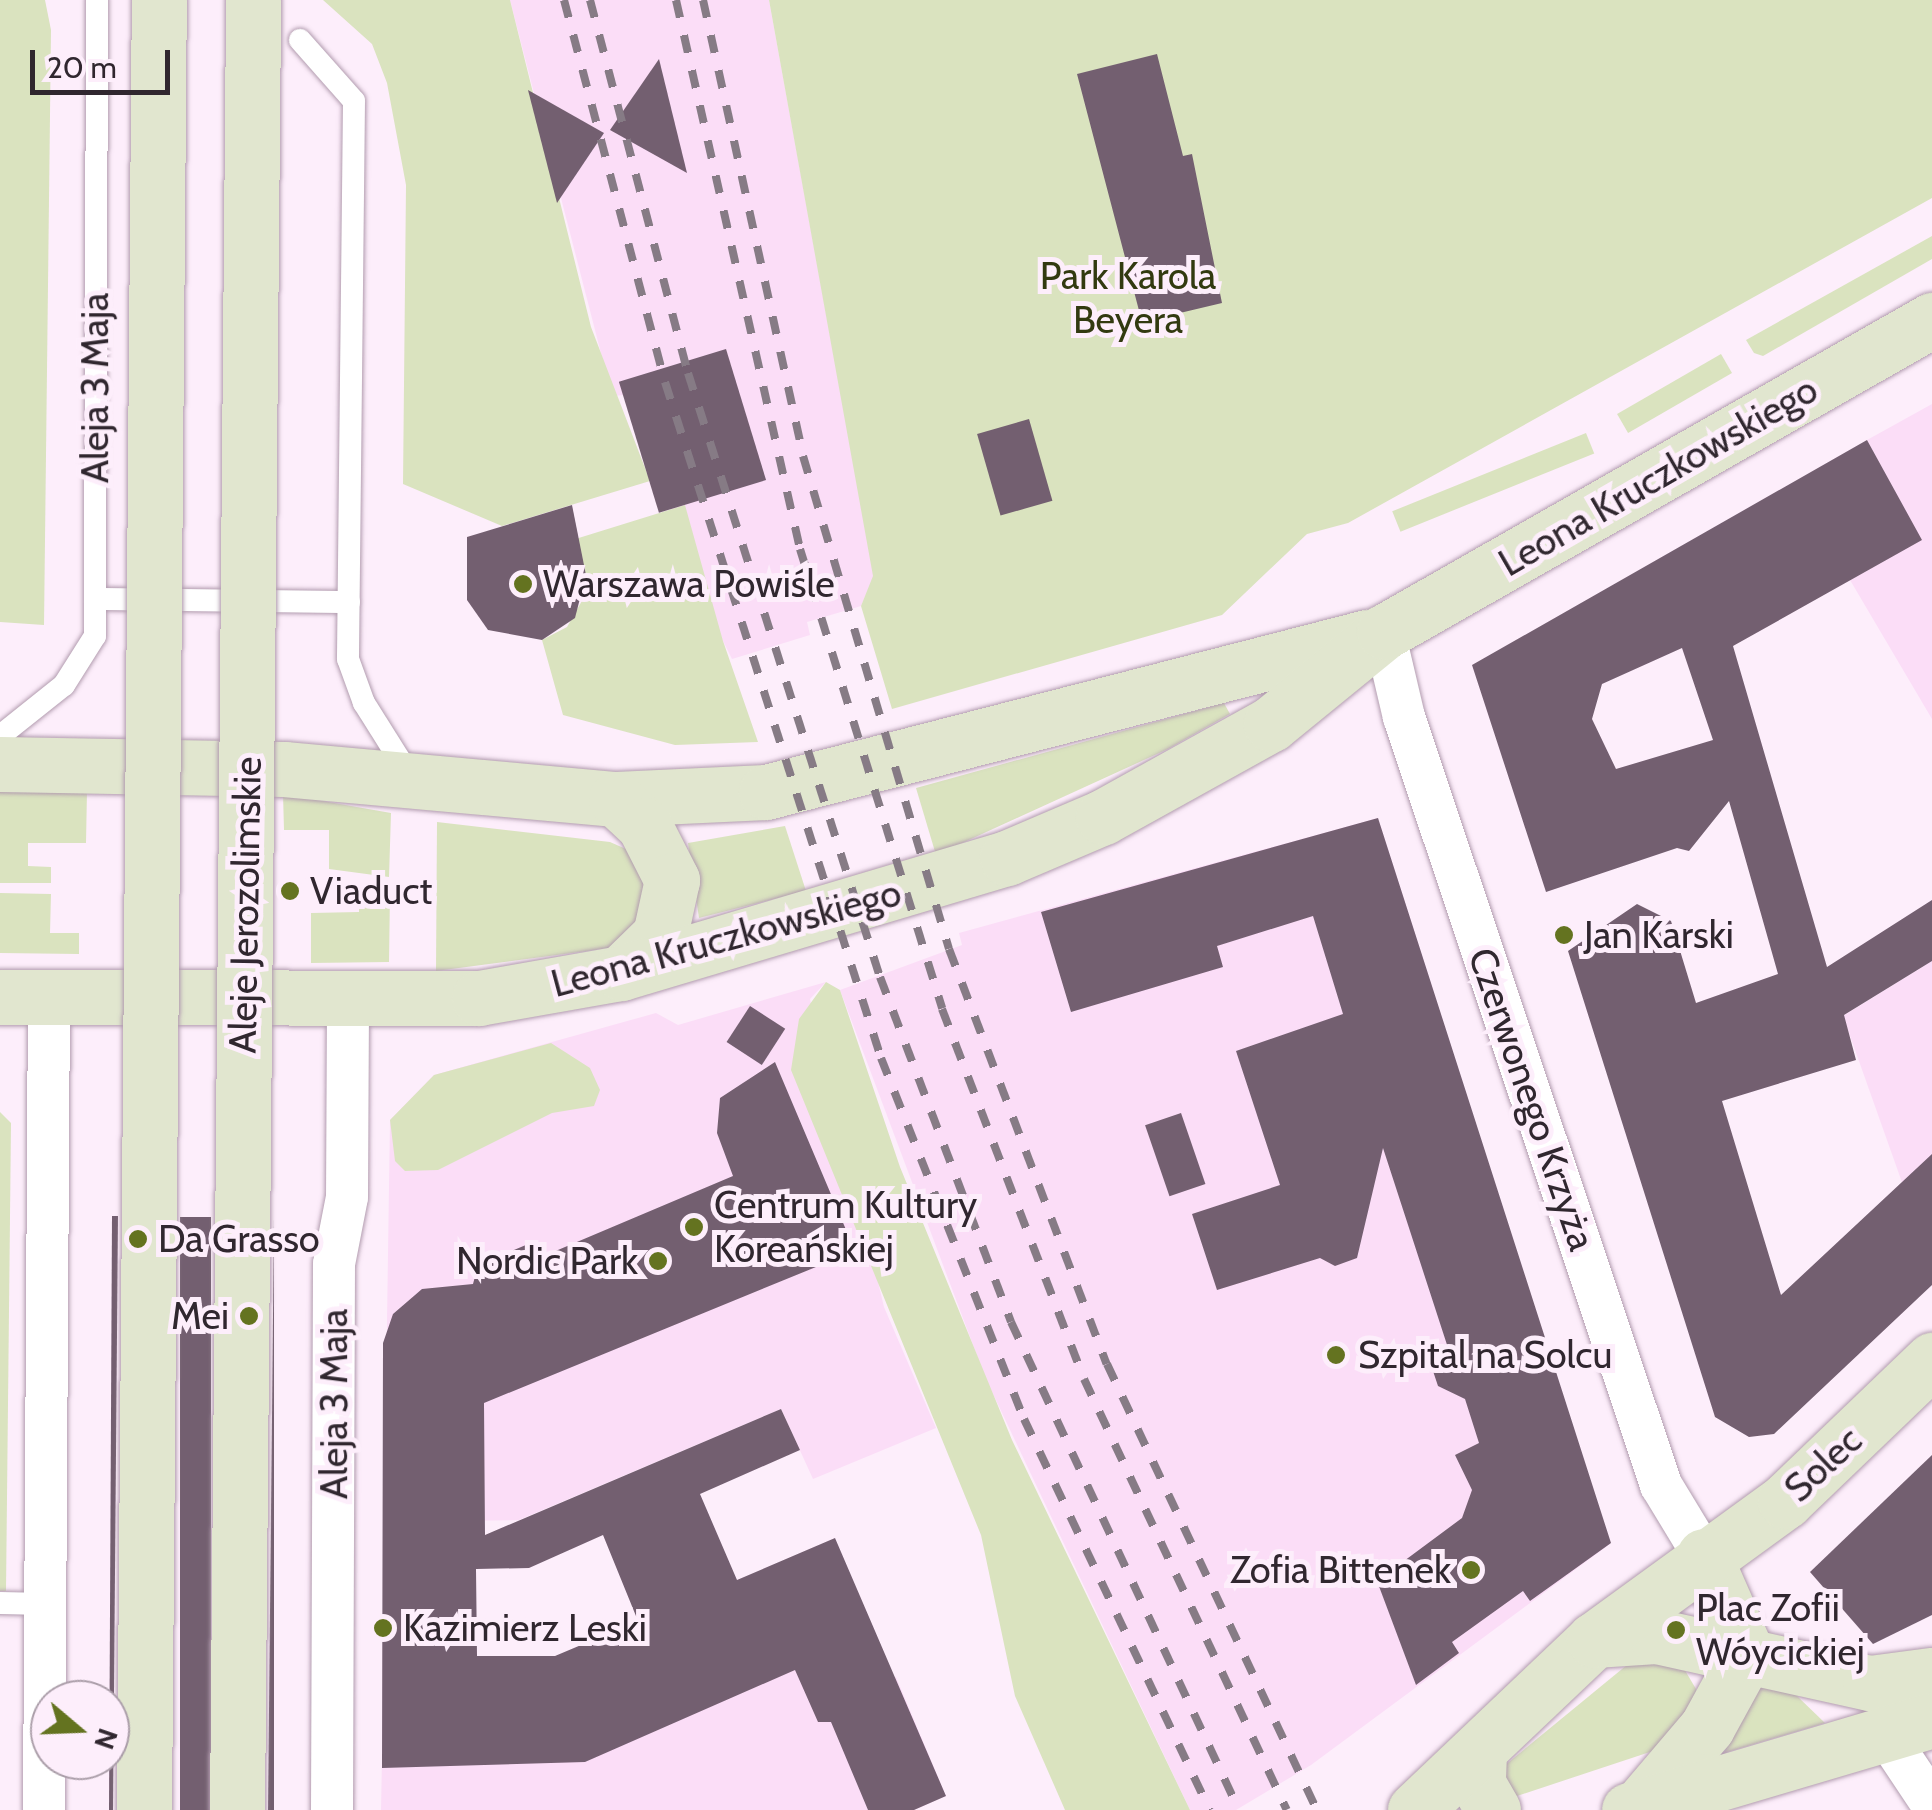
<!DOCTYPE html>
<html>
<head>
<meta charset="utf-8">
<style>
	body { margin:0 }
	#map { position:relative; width:1932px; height:1810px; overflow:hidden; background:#fdeefb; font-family:Cabin,sans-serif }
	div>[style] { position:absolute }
	.built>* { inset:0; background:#fbddf7 }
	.green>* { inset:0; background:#dae3bf; transform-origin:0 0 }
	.building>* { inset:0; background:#735f70; transform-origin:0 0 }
	.roads { filter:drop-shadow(0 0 2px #b29caf) drop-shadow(0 0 2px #b29caf) }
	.lane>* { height:22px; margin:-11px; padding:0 11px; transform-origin:11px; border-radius:11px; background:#fff }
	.street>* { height:42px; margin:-21px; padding:0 21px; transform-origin:21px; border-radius:21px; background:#fff }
	.secondary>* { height:55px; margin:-27.5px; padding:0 27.5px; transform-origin:27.5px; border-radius:27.5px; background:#e1e6cf }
	.rail>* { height:8px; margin-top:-4px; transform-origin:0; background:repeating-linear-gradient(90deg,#867b85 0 18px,transparent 0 36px) }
	.bridges { filter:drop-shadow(0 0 2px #b29caf) drop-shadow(0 0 2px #b29caf) }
	.secondary-bridge>* { height:55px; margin:-27.5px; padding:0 27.5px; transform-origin:27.5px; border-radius:27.5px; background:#e1e6cf }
	.dots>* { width:28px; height:28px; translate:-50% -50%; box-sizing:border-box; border:5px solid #fdeefb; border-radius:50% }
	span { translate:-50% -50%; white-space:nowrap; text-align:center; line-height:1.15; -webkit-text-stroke:10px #fdeefb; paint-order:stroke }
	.park-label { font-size:38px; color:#323a10 }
	.street-label { font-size:38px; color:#30272f }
	.poi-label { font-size:38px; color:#30272f }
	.left { translate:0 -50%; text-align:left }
	.right { translate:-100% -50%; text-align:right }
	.north { position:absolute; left:30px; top:1680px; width:100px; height:100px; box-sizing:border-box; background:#fdeefb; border:2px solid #ab9ea9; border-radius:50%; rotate:109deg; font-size:28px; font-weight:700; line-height:40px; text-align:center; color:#30272f }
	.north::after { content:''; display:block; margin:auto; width:35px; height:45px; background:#647320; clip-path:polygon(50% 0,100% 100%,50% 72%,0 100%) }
	.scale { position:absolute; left:30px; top:50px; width:140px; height:45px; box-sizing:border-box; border:5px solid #30272f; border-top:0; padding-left:12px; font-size:30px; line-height:35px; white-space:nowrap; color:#30272f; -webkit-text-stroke:8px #fdeefb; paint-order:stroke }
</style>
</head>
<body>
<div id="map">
	<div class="built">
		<i style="clip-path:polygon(510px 0,769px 0,874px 576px,861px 606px,807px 622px,810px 635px,732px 659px,723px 641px,624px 395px,612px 396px)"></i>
		<i style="clip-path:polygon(1932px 404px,1932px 719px,1850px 580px,1921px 540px,1867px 440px)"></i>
		<i style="clip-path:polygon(1378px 818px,1610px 1544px,1311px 1765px,1236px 1810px,1190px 1810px,985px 1377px,840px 990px,962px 945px,959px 933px)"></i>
		<i style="clip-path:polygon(1932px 961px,1932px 1267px,1843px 1016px)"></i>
		<i style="clip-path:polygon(826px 982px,810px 999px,884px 1307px,936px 1428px,813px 1479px,781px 1409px,519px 1520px,384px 1522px,390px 1120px,434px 1075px,656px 1013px,678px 1025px)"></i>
		<i style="clip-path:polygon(708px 1623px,857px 1694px,896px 1677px,946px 1796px,914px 1810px,381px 1810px,383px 1705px)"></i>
	</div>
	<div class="green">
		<i style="clip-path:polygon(0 0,45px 0,51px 30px,44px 625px,0 622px)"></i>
		<i style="clip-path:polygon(323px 0,510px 0,591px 327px,650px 481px,502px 526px,403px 484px,406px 185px,387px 83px,372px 44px)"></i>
		<i style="clip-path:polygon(769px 0,1932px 0,1932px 198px,1348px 523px,1307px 534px,1222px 615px,892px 709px,861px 606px,873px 576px)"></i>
		<i style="clip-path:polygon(1932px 236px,1932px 259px,1763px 356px,1754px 353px,1746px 340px)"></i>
		<i style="left:1721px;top:354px;width:22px;height:120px;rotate:60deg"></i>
		<i style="left:1586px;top:433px;width:22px;height:209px;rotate:68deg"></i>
		<i style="clip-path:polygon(685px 505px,723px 641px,758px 742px,675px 745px,563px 715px,542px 640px,567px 627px,583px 599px,585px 568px,569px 541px)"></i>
		<i style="clip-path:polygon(1224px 703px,1230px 714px,1168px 749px,936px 855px,916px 788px)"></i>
		<i style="clip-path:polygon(0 791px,87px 791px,86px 843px,28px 843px,28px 866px,51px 867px,51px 883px,0 883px)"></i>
		<i style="clip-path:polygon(283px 794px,391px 813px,389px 877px,329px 869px,329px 830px,284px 830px)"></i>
		<i style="clip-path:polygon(437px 822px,610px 842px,635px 853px,656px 895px,617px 947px,436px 971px)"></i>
		<i style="clip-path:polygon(785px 826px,806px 891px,699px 918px,688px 843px)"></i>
		<i style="clip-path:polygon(359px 892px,390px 892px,389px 962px,311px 963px,311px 913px,359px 912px)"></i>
		<i style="clip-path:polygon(0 893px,51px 894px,50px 933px,79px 933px,79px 954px,0 953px)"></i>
		<i style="clip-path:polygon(826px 982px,840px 990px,900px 1167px,1012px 1440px,1190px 1810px,1065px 1810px,1015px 1696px,981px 1535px,791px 1070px,799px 1019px)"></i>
		<i style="clip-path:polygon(551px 1043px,590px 1068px,600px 1090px,594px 1106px,552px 1113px,438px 1170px,405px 1171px,395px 1161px,390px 1120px,434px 1075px)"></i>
		<i style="clip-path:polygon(0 1112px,11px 1123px,6px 1591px,0 1591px)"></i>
		<i style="clip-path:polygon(1633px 1660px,1683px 1667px,1696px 1689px,1696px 1703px,1659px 1749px,1517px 1796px,1506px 1792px,1504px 1766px)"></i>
		<i style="clip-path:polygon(1758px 1680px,1795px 1694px,1825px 1723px,1724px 1753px)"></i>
	</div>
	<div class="building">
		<i style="clip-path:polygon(1157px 54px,1183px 156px,1192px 154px,1222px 303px,1142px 322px,1077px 74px)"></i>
		<i style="clip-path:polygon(659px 59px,687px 173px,610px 130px)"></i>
		<i style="clip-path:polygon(528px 90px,604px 133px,557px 203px)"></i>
		<i style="left:726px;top:349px;width:137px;height:112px;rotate:73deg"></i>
		<i style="left:1029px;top:419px;width:85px;height:54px;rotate:74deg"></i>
		<i style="clip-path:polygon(evenodd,1867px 440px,1922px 540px,1733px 646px,1827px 967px,1932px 900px,1932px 961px,1844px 1015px,1856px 1060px,1722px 1101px,1781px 1295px,1932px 1154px,1932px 1285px,1774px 1434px,1749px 1437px,1715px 1417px,1568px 951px,1637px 904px,1671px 921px,1696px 1003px,1778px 974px,1729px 801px,1689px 851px,1677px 848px,1546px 892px,1472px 665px,1867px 440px,1682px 648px,1713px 740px,1616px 769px,1592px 719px,1602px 684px,1682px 648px)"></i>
		<i style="clip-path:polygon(572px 505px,586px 575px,575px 618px,542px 640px,488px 630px,467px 600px,467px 537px)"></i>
		<i style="clip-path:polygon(1378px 818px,1611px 1543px,1530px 1601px,1523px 1591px,1452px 1642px,1459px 1653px,1416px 1685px,1377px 1581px,1462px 1518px,1472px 1490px,1455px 1455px,1479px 1443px,1465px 1399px,1438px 1386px,1430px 1362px,1450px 1354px,1383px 1148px,1357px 1258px,1335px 1266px,1320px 1258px,1217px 1290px,1192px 1214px,1280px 1185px,1236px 1051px,1343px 1014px,1313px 916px,1217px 946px,1223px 967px,1071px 1012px,1041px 912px)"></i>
		<i style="left:750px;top:1006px;width:42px;height:43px;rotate:33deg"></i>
		<i style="clip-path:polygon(evenodd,775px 1062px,855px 1251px,484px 1403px,485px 1535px,781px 1409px,800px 1450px,700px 1494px,737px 1580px,835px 1538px,946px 1796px,914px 1810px,868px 1810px,831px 1722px,818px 1722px,795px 1670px,585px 1762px,382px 1768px,383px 1343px,393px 1314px,422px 1289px,473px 1284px,478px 1265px,533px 1242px,539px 1258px,733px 1176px,717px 1133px,720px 1098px,775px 1062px,603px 1535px,638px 1621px,555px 1656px,477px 1656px,476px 1569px,529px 1568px,603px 1535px)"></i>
		<i style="left:1181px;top:1113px;width:75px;height:38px;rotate:71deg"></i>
		<i style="clip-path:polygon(112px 1216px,118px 1216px,113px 1810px,109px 1810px)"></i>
		<i style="left:180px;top:1217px;width:31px;height:593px"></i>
		<i style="clip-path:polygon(274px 1217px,274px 1810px,268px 1810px)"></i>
		<i style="clip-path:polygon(1932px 1455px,1932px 1615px,1873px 1644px,1810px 1572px)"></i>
	</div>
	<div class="roads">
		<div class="lane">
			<i style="left:300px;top:40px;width:81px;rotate:48.5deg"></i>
			<i style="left:354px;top:101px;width:558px;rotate:90.62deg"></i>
			<i style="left:348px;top:659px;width:47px;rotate:70deg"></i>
			<i style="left:364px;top:703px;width:86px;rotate:57.8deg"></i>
			<i style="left:95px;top:599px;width:254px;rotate:0.7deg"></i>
			<i style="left:0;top:736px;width:82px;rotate:-38.6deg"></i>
			<i style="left:64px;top:685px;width:58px;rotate:-57.7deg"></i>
			<i style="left:95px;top:636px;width:636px;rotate:-89.82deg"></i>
			<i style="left:0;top:1603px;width:46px;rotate:1.2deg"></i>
		</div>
		<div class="street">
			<i style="left:1384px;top:632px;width:87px;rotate:76.8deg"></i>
			<i style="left:1404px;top:717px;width:810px;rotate:71.5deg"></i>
			<i style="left:1661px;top:1485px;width:83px;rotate:58.8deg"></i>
			<i style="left:1886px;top:1735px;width:83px;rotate:56.3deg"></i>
			<i style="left:44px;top:1810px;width:813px;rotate:-89.65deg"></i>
			<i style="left:332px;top:1810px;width:546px;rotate:-89.79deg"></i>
			<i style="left:334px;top:1264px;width:68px;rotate:-79deg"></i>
			<i style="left:347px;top:1197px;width:197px;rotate:-89.7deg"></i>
		</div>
		<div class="secondary">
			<i style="left:0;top:764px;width:284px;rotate:1deg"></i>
			<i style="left:284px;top:769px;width:333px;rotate:5.2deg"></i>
			<i style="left:616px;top:799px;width:150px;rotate:-2.7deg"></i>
			<i style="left:766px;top:792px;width:621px;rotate:-14.46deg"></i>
			<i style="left:616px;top:799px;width:38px;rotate:43deg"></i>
			<i style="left:644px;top:825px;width:62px;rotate:63deg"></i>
			<i style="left:672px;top:880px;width:56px;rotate:102.3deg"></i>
			<i style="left:660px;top:935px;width:54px;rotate:135.7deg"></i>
			<i style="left:0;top:997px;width:479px;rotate:0.1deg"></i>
			<i style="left:479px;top:998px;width:144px;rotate:-10deg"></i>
			<i style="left:621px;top:973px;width:403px;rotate:-16.6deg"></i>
			<i style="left:1007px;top:858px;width:104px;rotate:-23.1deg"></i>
			<i style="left:1103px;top:817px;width:192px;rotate:-29deg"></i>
			<i style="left:1271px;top:724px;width:146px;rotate:-39.2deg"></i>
			<i style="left:1384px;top:632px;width:631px;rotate:-29.65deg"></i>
			<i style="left:1594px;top:1640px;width:62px;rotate:-3.7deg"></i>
			<i style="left:1656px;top:1636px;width:219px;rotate:12.4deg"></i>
			<i style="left:1870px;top:1683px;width:63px;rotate:-7.4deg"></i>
			<i style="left:1479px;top:1751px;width:33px;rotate:92deg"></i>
			<i style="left:1478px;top:1784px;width:30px;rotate:60deg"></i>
			<i style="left:1639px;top:1807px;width:105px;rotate:-49.6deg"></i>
			<i style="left:1707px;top:1727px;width:83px;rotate:-61.3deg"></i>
			<i style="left:1747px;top:1654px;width:107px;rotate:-113.7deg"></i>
			<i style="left:1415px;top:1810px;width:247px;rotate:-43.5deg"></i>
			<i style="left:1594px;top:1640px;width:236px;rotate:-36deg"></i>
			<i style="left:1785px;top:1501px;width:204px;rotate:-43.8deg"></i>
			<i style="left:1629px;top:1810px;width:316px;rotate:-16.5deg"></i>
		</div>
	</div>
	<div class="rail">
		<i style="left:564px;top:0;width:395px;rotate:75.2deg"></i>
		<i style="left:665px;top:382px;width:710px;rotate:72.28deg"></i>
		<i style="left:881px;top:1058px;width:388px;rotate:68.4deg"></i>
		<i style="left:1024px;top:1419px;width:433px;rotate:64.6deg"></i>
		<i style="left:590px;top:0;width:386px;rotate:75.3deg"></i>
		<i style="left:688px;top:373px;width:634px;rotate:72.37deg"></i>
		<i style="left:880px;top:977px;width:369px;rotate:69.2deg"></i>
		<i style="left:1011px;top:1322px;width:539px;rotate:64.96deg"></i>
		<i style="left:676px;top:0;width:563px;rotate:77.27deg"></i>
		<i style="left:800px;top:549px;width:481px;rotate:72.8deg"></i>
		<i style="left:942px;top:1009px;width:396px;rotate:69deg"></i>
		<i style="left:1084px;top:1379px;width:476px;rotate:64.8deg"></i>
		<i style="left:703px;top:0;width:467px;rotate:77.6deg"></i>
		<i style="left:803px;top:456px;width:514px;rotate:73.5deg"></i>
		<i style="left:949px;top:949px;width:444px;rotate:69.2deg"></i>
		<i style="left:1107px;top:1364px;width:493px;rotate:64.8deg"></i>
	</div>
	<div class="bridges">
		<div class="secondary-bridge">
			<i style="left:144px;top:1810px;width:1810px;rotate:-89.53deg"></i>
			<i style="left:237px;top:1810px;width:1810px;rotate:-89.49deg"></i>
		</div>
	</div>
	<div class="dots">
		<i style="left:523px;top:584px;background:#647320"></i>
		<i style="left:290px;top:891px;background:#647320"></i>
		<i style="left:1564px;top:935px;background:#647320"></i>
		<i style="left:694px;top:1227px;background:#647320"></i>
		<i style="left:138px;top:1239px;background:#647320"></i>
		<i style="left:658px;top:1261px;background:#647320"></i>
		<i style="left:249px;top:1316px;background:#647320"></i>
		<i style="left:1336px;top:1355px;background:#647320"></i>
		<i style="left:1471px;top:1570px;background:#647320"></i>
		<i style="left:383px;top:1628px;background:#647320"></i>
		<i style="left:1676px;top:1630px;background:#647320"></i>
	</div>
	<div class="park-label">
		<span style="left:1128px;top:298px">Park Karola<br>Beyera</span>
	</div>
	<div class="street-label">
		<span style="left:95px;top:388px;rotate:-90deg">Aleja 3 Maja</span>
		<span style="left:1658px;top:476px;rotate:-30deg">Leona Kruczkowskiego</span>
		<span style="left:245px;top:905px;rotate:-89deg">Aleje Jerozolimskie</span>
		<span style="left:726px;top:938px;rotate:-15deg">Leona Kruczkowskiego</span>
		<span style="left:1532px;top:1099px;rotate:71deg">Czerwonego Krzyża</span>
		<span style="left:334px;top:1404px;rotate:-90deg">Aleja 3 Maja</span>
		<span style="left:1823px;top:1464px;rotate:-43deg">Solec</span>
	</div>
	<div class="poi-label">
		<span class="left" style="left:543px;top:584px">Warszawa Powiśle</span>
		<span class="left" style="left:310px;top:891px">Viaduct</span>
		<span class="left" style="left:1584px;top:935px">Jan Karski</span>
		<span class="left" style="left:714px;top:1227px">Centrum Kultury<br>Koreańskiej</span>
		<span class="left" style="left:158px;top:1239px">Da Grasso</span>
		<span class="right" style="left:638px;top:1261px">Nordic Park</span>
		<span class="right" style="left:229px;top:1316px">Mei</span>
		<span class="left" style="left:1358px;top:1355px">Szpital na Solcu</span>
		<span class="right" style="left:1451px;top:1570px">Zofia Bittenek</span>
		<span class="left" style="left:1696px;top:1630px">Plac Zofii<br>Wóycickiej</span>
		<span class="left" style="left:403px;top:1628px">Kazimierz Leski</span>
	</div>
	<div class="north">N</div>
	<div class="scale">20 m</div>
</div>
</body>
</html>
